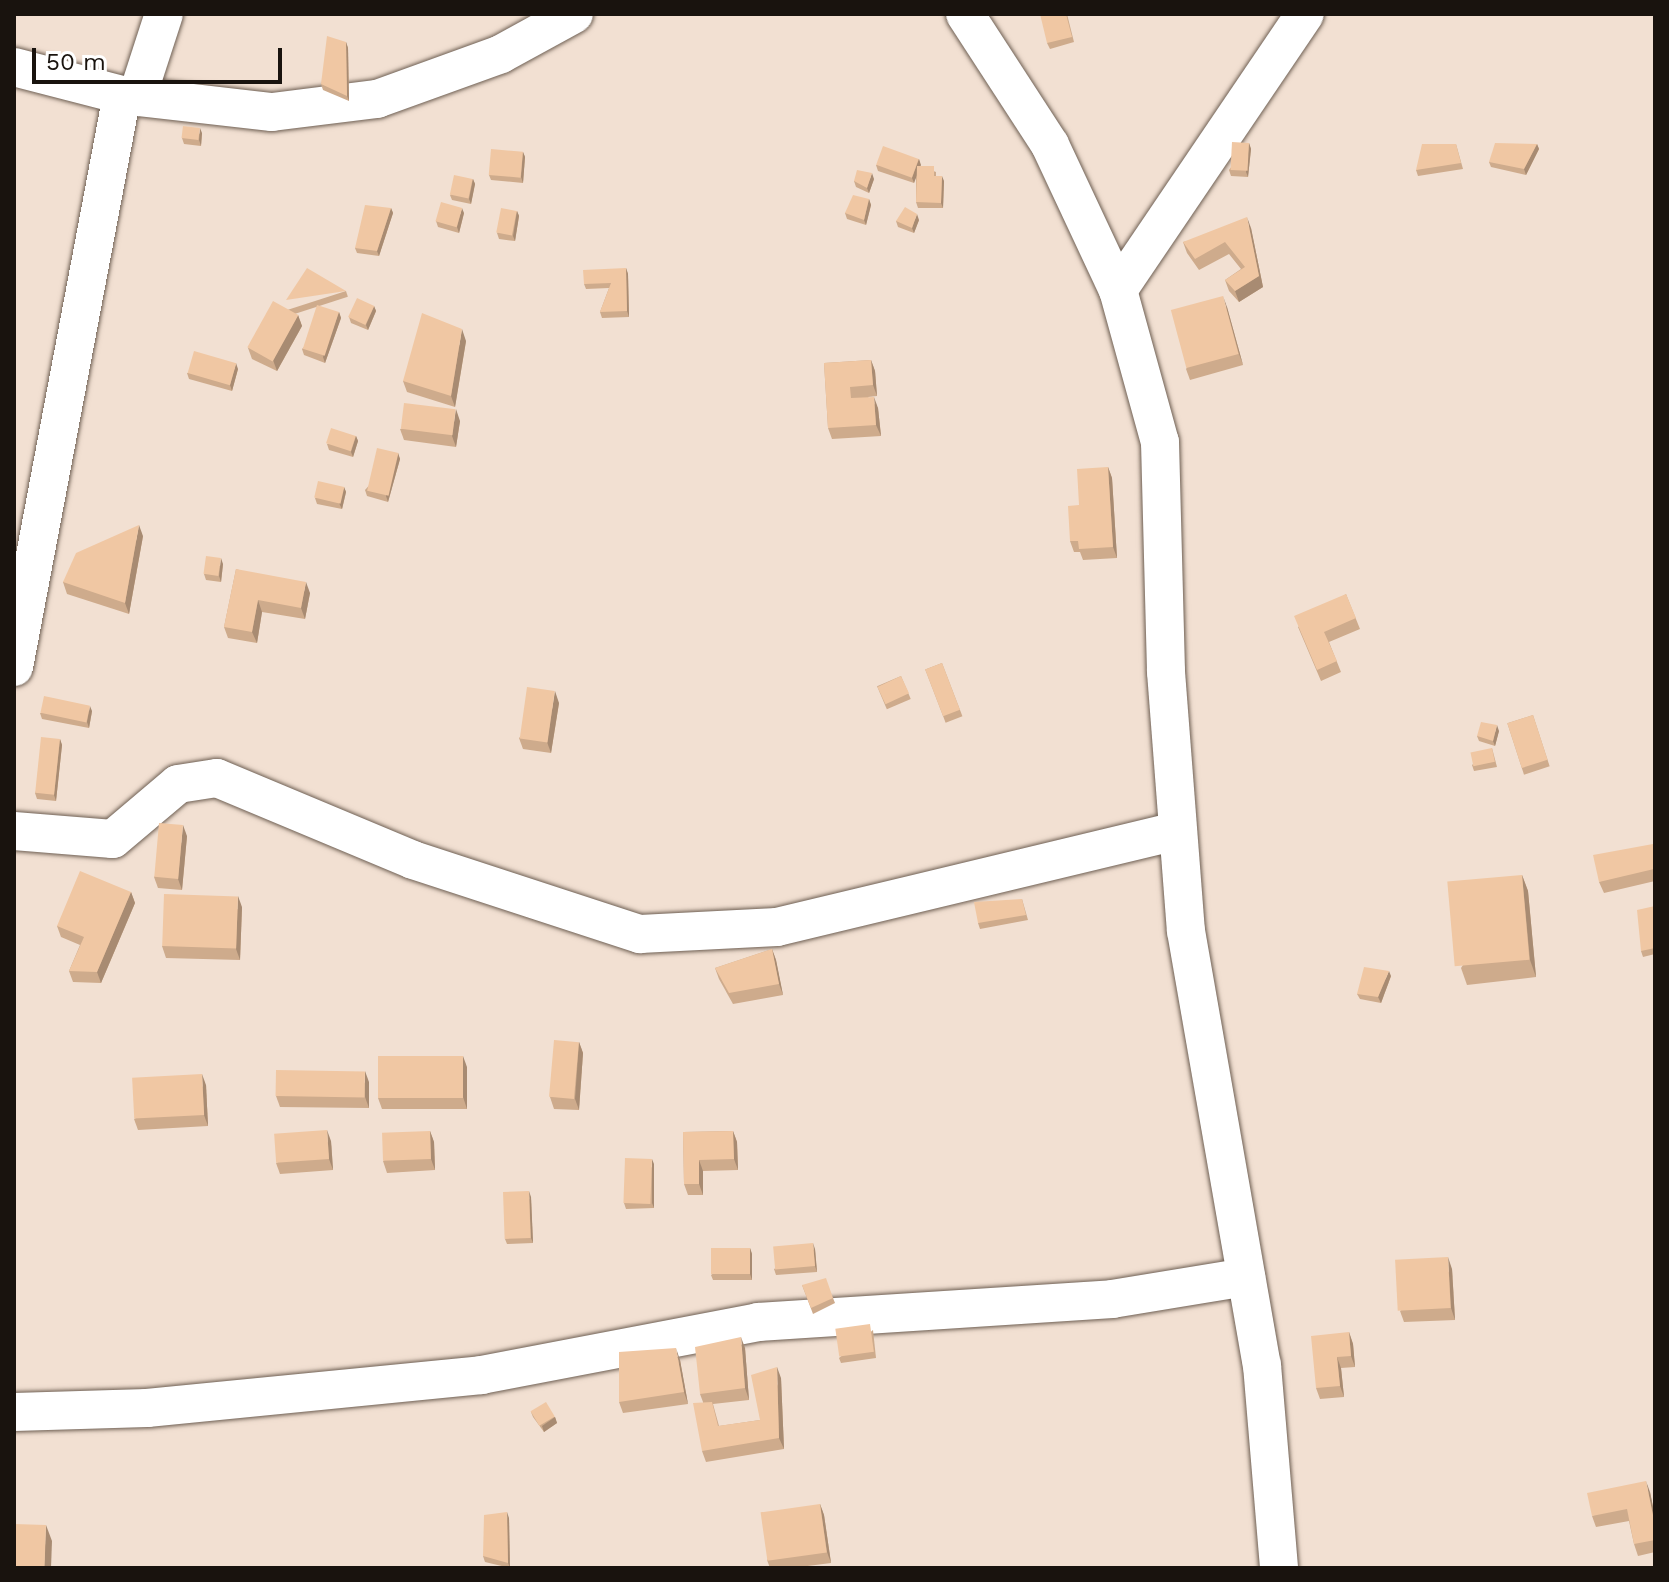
<!DOCTYPE html>
<html>
<head>
<meta charset="utf-8">
<style>
	body { margin:0 }
	#map { position:relative; width:1669px; height:1582px; overflow:hidden; background:#f2e0d2; font-family:"Work Sans",sans-serif }
	div>[style] { position:absolute }
	.roads { filter:drop-shadow(0 0 2px #6e5f53) drop-shadow(0 0 2px #6e5f53) }
	.minor>* { height:38px; margin:-19px; padding:0 19px; transform-origin:19px; border-radius:19px; background:#fff }
	.wall>* { inset:0; background:#ceab8c; transform-origin:0 0 }
	.shaded-wall>* { inset:0; background:#a88b72 }
	.building>* { inset:0; background:#f0c7a3; transform-origin:0 0 }
	span { translate:-50% -50%; white-space:nowrap; text-align:center; line-height:1.15; -webkit-text-stroke:8px #fff; paint-order:stroke }
	.frame { position:absolute; inset:0; border:16px solid #19130e; pointer-events:none }
	.scale { position:absolute; left:32px; top:48px; width:250px; height:36px; box-sizing:border-box; border:4px solid #19130e; border-top:0; padding-left:10px; font-size:24px; line-height:28px; white-space:nowrap; color:#19130e; -webkit-text-stroke:6px #fff; paint-order:stroke }
</style>
</head>
<body>
<div id="map">
	<div class="roads">
		<div class="minor">
			<i style="left:965px;top:14px;width:156px;rotate:57deg"></i>
			<i style="left:1050px;top:145px;width:160px;rotate:64.9deg"></i>
			<i style="left:1118px;top:290px;width:158px;rotate:74.6deg"></i>
			<i style="left:1160px;top:442px;width:230px;rotate:88.5deg"></i>
			<i style="left:1166px;top:672px;width:260px;rotate:85.6deg"></i>
			<i style="left:1186px;top:931px;width:441px;rotate:80.1deg"></i>
			<i style="left:1262px;top:1365px;width:204px;rotate:85.2deg"></i>
			<i style="left:14px;top:67px;width:112px;rotate:14.5deg"></i>
			<i style="left:122px;top:95px;width:151px;rotate:6.5deg"></i>
			<i style="left:272px;top:112px;width:106px;rotate:-7.1deg"></i>
			<i style="left:377px;top:99px;width:132px;rotate:-19.9deg"></i>
			<i style="left:501px;top:54px;width:83px;rotate:-28.7deg"></i>
			<i style="left:137px;top:97px;width:87px;rotate:-72deg"></i>
			<i style="left:1118px;top:290px;width:333px;rotate:-55.9deg"></i>
			<i style="left:14px;top:667px;width:582px;rotate:-79.31deg"></i>
			<i style="left:14px;top:831px;width:99px;rotate:4.6deg"></i>
			<i style="left:113px;top:839px;width:85px;rotate:-40.2deg"></i>
			<i style="left:178px;top:784px;width:39px;rotate:-9deg"></i>
			<i style="left:217px;top:778px;width:212px;rotate:22.7deg"></i>
			<i style="left:413px;top:860px;width:239px;rotate:18.1deg"></i>
			<i style="left:640px;top:934px;width:137px;rotate:-2.9deg"></i>
			<i style="left:777px;top:927px;width:412px;rotate:-13.5deg"></i>
			<i style="left:14px;top:1412px;width:133px;rotate:-1.7deg"></i>
			<i style="left:147px;top:1408px;width:336px;rotate:-5.6deg"></i>
			<i style="left:481px;top:1375px;width:282px;rotate:-10.8deg"></i>
			<i style="left:758px;top:1322px;width:355px;rotate:-3.7deg"></i>
			<i style="left:1112px;top:1299px;width:136px;rotate:-9.3deg"></i>
		</div>
	</div>
	<div class="wall">
		<i style="clip-path:polygon(1067px 14px,1074px 42px,1050px 49px,1047px 43px)"></i>
		<i style="clip-path:polygon(346px 42px,348px 48px,349px 101px,323px 90px,321px 84px)"></i>
		<i style="clip-path:polygon(202px 133px,201px 146px,184px 144px,182px 138px)"></i>
		<i style="clip-path:polygon(1249px 143px,1251px 149px,1248px 177px,1231px 176px,1229px 170px)"></i>
		<i style="clip-path:polygon(1456px 144px,1463px 169px,1418px 176px,1416px 170px)"></i>
		<i style="clip-path:polygon(1537px 144px,1539px 149px,1526px 175px,1491px 167px,1489px 162px)"></i>
		<i style="clip-path:polygon(523px 152px,525px 157px,523px 183px,491px 180px,489px 175px)"></i>
		<i style="clip-path:polygon(919px 159px,920px 166px,936px 172px,936px 176px,944px 181px,943px 208px,918px 208px,916px 202px,916px 176px,914px 183px,878px 171px,876px 165px)"></i>
		<i style="clip-path:polygon(473px 179px,475px 184px,471px 204px,452px 200px,450px 195px)"></i>
		<i style="clip-path:polygon(874px 179px,869px 193px,856px 187px,854px 181px)"></i>
		<i style="clip-path:polygon(869px 199px,871px 205px,866px 225px,847px 219px,845px 213px)"></i>
		<i style="clip-path:polygon(391px 208px,393px 213px,379px 256px,357px 253px,355px 248px)"></i>
		<i style="clip-path:polygon(517px 211px,519px 216px,515px 241px,499px 239px,497px 233px)"></i>
		<i style="clip-path:polygon(464px 213px,459px 233px,438px 227px,436px 221px)"></i>
		<i style="clip-path:polygon(919px 220px,914px 233px,898px 227px,896px 221px)"></i>
		<i style="clip-path:polygon(1251px 228px,1263px 287px,1239px 302px,1229px 291px,1225px 280px,1241px 269px,1229px 254px,1199px 270px,1187px 253px,1183px 242px)"></i>
		<i style="clip-path:polygon(626px 268px,628px 274px,629px 317px,602px 318px,600px 312px,609px 288px,586px 289px,584px 284px)"></i>
		<i style="left:346px;top:291px;width:6px;height:61px;rotate:72deg"></i>
		<i style="clip-path:polygon(374px 306px,376px 311px,368px 330px,351px 323px,349px 317px)"></i>
		<i style="clip-path:polygon(1227px 307px,1243px 365px,1190px 380px,1186px 369px)"></i>
		<i style="clip-path:polygon(339px 312px,341px 318px,325px 363px,304px 355px,302px 349px)"></i>
		<i style="clip-path:polygon(298px 315px,302px 326px,277px 371px,252px 359px,248px 348px)"></i>
		<i style="clip-path:polygon(466px 341px,455px 407px,407px 392px,403px 381px)"></i>
		<i style="clip-path:polygon(871px 360px,875px 371px,877px 396px,868px 397px,878px 408px,881px 436px,832px 439px,828px 428px,824px 363px)"></i>
		<i style="clip-path:polygon(238px 369px,232px 391px,189px 379px,187px 373px)"></i>
		<i style="clip-path:polygon(460px 421px,456px 447px,404px 440px,400px 429px)"></i>
		<i style="clip-path:polygon(356px 436px,358px 441px,353px 457px,329px 450px,327px 444px)"></i>
		<i style="clip-path:polygon(398px 453px,400px 459px,388px 502px,367px 496px,365px 490px)"></i>
		<i style="clip-path:polygon(1108px 467px,1112px 478px,1117px 558px,1083px 560px,1080px 552px,1074px 552px,1070px 541px,1079px 505px)"></i>
		<i style="clip-path:polygon(344px 487px,346px 492px,342px 509px,317px 504px,315px 498px)"></i>
		<i style="clip-path:polygon(143px 536px,129px 614px,67px 594px,63px 582px)"></i>
		<i style="clip-path:polygon(223px 564px,221px 582px,206px 580px,204px 574px)"></i>
		<i style="clip-path:polygon(236px 569px,310px 593px,305px 619px,262px 612px,257px 643px,228px 638px,224px 627px)"></i>
		<i style="clip-path:polygon(1346px 594px,1360px 629px,1329px 642px,1341px 672px,1321px 681px,1298px 627px)"></i>
		<i style="left:942px;top:663px;width:57px;height:18px;rotate:69deg"></i>
		<i style="left:901px;top:676px;width:25px;height:26px;rotate:67deg"></i>
		<i style="clip-path:polygon(559px 703px,551px 753px,523px 749px,519px 738px)"></i>
		<i style="clip-path:polygon(92px 711px,89px 728px,42px 719px,40px 713px)"></i>
		<i style="left:1533px;top:715px;width:54px;height:27px;rotate:72deg"></i>
		<i style="clip-path:polygon(1499px 731px,1495px 746px,1479px 741px,1477px 736px)"></i>
		<i style="clip-path:polygon(60px 739px,62px 745px,56px 801px,37px 799px,35px 793px)"></i>
		<i style="clip-path:polygon(1492px 748px,1497px 767px,1474px 771px,1472px 765px)"></i>
		<i style="clip-path:polygon(187px 836px,182px 890px,158px 888px,154px 877px)"></i>
		<i style="clip-path:polygon(1655px 850px,1655px 881px,1604px 893px,1599px 882px)"></i>
		<i style="clip-path:polygon(1522px 875px,1528px 891px,1536px 977px,1467px 985px,1461px 968px)"></i>
		<i style="clip-path:polygon(131px 892px,135px 903px,101px 983px,73px 982px,69px 971px,80px 945px,61px 937px,57px 926px)"></i>
		<i style="clip-path:polygon(1022px 899px,1028px 920px,980px 929px,978px 923px)"></i>
		<i style="clip-path:polygon(1655px 906px,1655px 954px,1643px 957px,1641px 951px)"></i>
		<i style="clip-path:polygon(242px 907px,240px 960px,166px 958px,162px 946px)"></i>
		<i style="clip-path:polygon(772px 949px,776px 960px,783px 995px,733px 1004px,719px 979px,715px 968px)"></i>
		<i style="clip-path:polygon(1391px 976px,1381px 1003px,1360px 999px,1357px 994px)"></i>
		<i style="clip-path:polygon(579px 1042px,583px 1053px,579px 1110px,554px 1109px,550px 1097px)"></i>
		<i style="clip-path:polygon(467px 1067px,467px 1109px,382px 1109px,378px 1098px)"></i>
		<i style="clip-path:polygon(369px 1082px,369px 1108px,280px 1107px,276px 1096px)"></i>
		<i style="clip-path:polygon(206px 1085px,208px 1126px,138px 1130px,134px 1119px)"></i>
		<i style="clip-path:polygon(430px 1131px,434px 1142px,435px 1170px,387px 1173px,383px 1161px)"></i>
		<i style="clip-path:polygon(733px 1131px,737px 1142px,738px 1170px,703px 1171px,703px 1195px,688px 1195px,684px 1184px,683px 1132px)"></i>
		<i style="clip-path:polygon(331px 1141px,333px 1170px,280px 1174px,276px 1163px)"></i>
		<i style="clip-path:polygon(654px 1164px,654px 1208px,626px 1209px,624px 1203px)"></i>
		<i style="clip-path:polygon(531px 1197px,533px 1243px,507px 1244px,505px 1239px)"></i>
		<i style="clip-path:polygon(750px 1248px,752px 1254px,752px 1280px,713px 1280px,711px 1275px)"></i>
		<i style="clip-path:polygon(815px 1249px,817px 1272px,776px 1275px,774px 1269px)"></i>
		<i style="clip-path:polygon(1452px 1269px,1455px 1320px,1404px 1322px,1400px 1311px)"></i>
		<i style="clip-path:polygon(802px 1285px,833px 1298px,835px 1303px,813px 1314px)"></i>
		<i style="clip-path:polygon(873px 1330px,876px 1358px,841px 1363px,839px 1358px)"></i>
		<i style="clip-path:polygon(1349px 1332px,1353px 1344px,1355px 1367px,1341px 1368px,1344px 1397px,1320px 1399px,1316px 1388px)"></i>
		<i style="clip-path:polygon(745px 1348px,749px 1400px,713px 1404px,719px 1426px,760px 1420px,781px 1378px,784px 1449px,706px 1462px,702px 1451px,703px 1402px,700px 1394px)"></i>
		<i style="clip-path:polygon(680px 1360px,688px 1404px,623px 1413px,619px 1402px)"></i>
		<i style="clip-path:polygon(531px 1412px,555px 1417px,557px 1423px,544px 1432px,533px 1417px)"></i>
		<i style="clip-path:polygon(1650px 1492px,1655px 1517px,1655px 1552px,1638px 1556px,1634px 1544px,1629px 1521px,1596px 1527px,1592px 1516px)"></i>
		<i style="clip-path:polygon(820px 1504px,824px 1515px,831px 1563px,792px 1568px,770px 1568px,767px 1560px)"></i>
		<i style="clip-path:polygon(509px 1518px,510px 1568px,485px 1562px,483px 1556px)"></i>
	</div>
	<div class="shaded-wall">
		<i style="clip-path:polygon(346px 42px,348px 48px,349px 101px,347px 96px)"></i>
		<i style="clip-path:polygon(200px 128px,202px 133px,201px 146px,199px 140px)"></i>
		<i style="clip-path:polygon(1249px 143px,1251px 149px,1248px 177px,1246px 172px)"></i>
		<i style="clip-path:polygon(1537px 144px,1539px 149px,1526px 175px,1524px 169px)"></i>
		<i style="clip-path:polygon(523px 152px,525px 157px,523px 183px,521px 177px)"></i>
		<i style="clip-path:polygon(919px 159px,921px 165px,914px 183px,912px 178px)"></i>
		<i style="clip-path:polygon(872px 173px,874px 179px,869px 193px,867px 188px)"></i>
		<i style="clip-path:polygon(942px 176px,944px 181px,943px 208px,941px 203px)"></i>
		<i style="clip-path:polygon(473px 179px,475px 184px,471px 204px,469px 199px)"></i>
		<i style="clip-path:polygon(869px 199px,871px 205px,866px 225px,864px 220px)"></i>
		<i style="clip-path:polygon(391px 208px,393px 213px,379px 256px,377px 251px)"></i>
		<i style="clip-path:polygon(462px 208px,464px 213px,459px 233px,457px 227px)"></i>
		<i style="clip-path:polygon(517px 211px,519px 216px,515px 241px,513px 236px)"></i>
		<i style="clip-path:polygon(917px 214px,919px 220px,914px 233px,912px 228px)"></i>
		<i style="clip-path:polygon(1247px 217px,1251px 228px,1263px 287px,1239px 302px,1235px 291px,1259px 276px)"></i>
		<i style="clip-path:polygon(626px 268px,628px 274px,629px 317px,627px 311px)"></i>
		<i style="clip-path:polygon(1223px 296px,1227px 307px,1243px 365px,1239px 354px)"></i>
		<i style="clip-path:polygon(374px 306px,376px 311px,368px 330px,366px 325px)"></i>
		<i style="clip-path:polygon(339px 312px,341px 318px,325px 363px,323px 357px)"></i>
		<i style="clip-path:polygon(298px 315px,302px 326px,277px 371px,273px 360px)"></i>
		<i style="clip-path:polygon(462px 329px,466px 341px,455px 407px,451px 396px)"></i>
		<i style="clip-path:polygon(871px 360px,875px 371px,877px 396px,873px 385px)"></i>
		<i style="clip-path:polygon(236px 363px,238px 369px,232px 391px,230px 385px)"></i>
		<i style="clip-path:polygon(874px 397px,878px 408px,881px 436px,876px 425px)"></i>
		<i style="clip-path:polygon(456px 409px,460px 421px,456px 447px,452px 436px)"></i>
		<i style="clip-path:polygon(356px 436px,358px 441px,353px 457px,351px 452px)"></i>
		<i style="clip-path:polygon(398px 453px,400px 459px,388px 502px,386px 496px)"></i>
		<i style="clip-path:polygon(1108px 467px,1112px 478px,1117px 558px,1113px 547px)"></i>
		<i style="clip-path:polygon(344px 487px,346px 492px,342px 509px,339px 503px)"></i>
		<i style="clip-path:polygon(139px 525px,143px 536px,129px 614px,125px 603px)"></i>
		<i style="clip-path:polygon(221px 558px,223px 564px,221px 582px,219px 576px)"></i>
		<i style="clip-path:polygon(306px 582px,310px 593px,305px 619px,301px 608px)"></i>
		<i style="clip-path:polygon(258px 600px,262px 612px,257px 643px,252px 632px)"></i>
		<i style="clip-path:polygon(555px 691px,559px 703px,551px 753px,547px 742px)"></i>
		<i style="clip-path:polygon(90px 706px,92px 711px,89px 728px,87px 722px)"></i>
		<i style="clip-path:polygon(1497px 725px,1499px 731px,1495px 746px,1493px 741px)"></i>
		<i style="clip-path:polygon(60px 739px,62px 745px,56px 801px,54px 795px)"></i>
		<i style="clip-path:polygon(183px 825px,187px 836px,182px 890px,178px 879px)"></i>
		<i style="clip-path:polygon(1522px 875px,1528px 891px,1536px 977px,1530px 960px)"></i>
		<i style="clip-path:polygon(131px 892px,135px 903px,101px 983px,97px 972px)"></i>
		<i style="clip-path:polygon(238px 896px,242px 907px,240px 960px,236px 949px)"></i>
		<i style="clip-path:polygon(772px 949px,776px 960px,783px 995px,779px 984px)"></i>
		<i style="clip-path:polygon(1389px 971px,1391px 976px,1381px 1003px,1378px 997px)"></i>
		<i style="clip-path:polygon(579px 1042px,583px 1053px,579px 1110px,575px 1099px)"></i>
		<i style="clip-path:polygon(463px 1056px,467px 1067px,467px 1109px,463px 1097px)"></i>
		<i style="clip-path:polygon(365px 1071px,369px 1082px,369px 1108px,365px 1097px)"></i>
		<i style="clip-path:polygon(202px 1074px,206px 1085px,208px 1126px,204px 1115px)"></i>
		<i style="clip-path:polygon(327px 1130px,331px 1141px,333px 1170px,329px 1159px)"></i>
		<i style="clip-path:polygon(430px 1131px,434px 1142px,435px 1170px,431px 1159px)"></i>
		<i style="clip-path:polygon(733px 1131px,737px 1142px,738px 1170px,734px 1159px)"></i>
		<i style="clip-path:polygon(652px 1159px,654px 1164px,654px 1208px,652px 1203px)"></i>
		<i style="clip-path:polygon(699px 1160px,703px 1171px,703px 1195px,699px 1184px)"></i>
		<i style="clip-path:polygon(529px 1191px,531px 1197px,533px 1243px,531px 1238px)"></i>
		<i style="clip-path:polygon(813px 1243px,815px 1249px,817px 1272px,815px 1266px)"></i>
		<i style="clip-path:polygon(750px 1248px,752px 1254px,752px 1280px,750px 1274px)"></i>
		<i style="clip-path:polygon(1448px 1257px,1452px 1269px,1455px 1320px,1451px 1308px)"></i>
		<i style="clip-path:polygon(1349px 1332px,1353px 1344px,1355px 1367px,1351px 1356px)"></i>
		<i style="clip-path:polygon(741px 1337px,745px 1348px,749px 1400px,745px 1388px)"></i>
		<i style="clip-path:polygon(676px 1348px,680px 1360px,688px 1404px,684px 1392px)"></i>
		<i style="clip-path:polygon(1337px 1357px,1341px 1368px,1344px 1397px,1340px 1386px)"></i>
		<i style="clip-path:polygon(777px 1367px,781px 1378px,784px 1449px,779px 1438px)"></i>
		<i style="clip-path:polygon(555px 1417px,557px 1423px,544px 1432px,542px 1426px)"></i>
		<i style="clip-path:polygon(1646px 1481px,1650px 1492px,1655px 1517px,1655px 1525px)"></i>
		<i style="clip-path:polygon(820px 1504px,824px 1515px,831px 1563px,827px 1552px)"></i>
		<i style="clip-path:polygon(507px 1512px,509px 1518px,510px 1568px,508px 1563px)"></i>
		<i style="clip-path:polygon(46px 1525px,52px 1541px,51px 1568px,44px 1568px)"></i>
	</div>
	<div class="building">
		<i style="clip-path:polygon(1040px 14px,1066px 14px,1072px 37px,1047px 43px)"></i>
		<i style="clip-path:polygon(327px 36px,346px 42px,347px 96px,321px 84px)"></i>
		<i style="left:183px;top:126px;width:17px;height:12px;rotate:7deg"></i>
		<i style="left:1232px;top:142px;width:17px;height:28px;rotate:3deg"></i>
		<i style="clip-path:polygon(1495px 143px,1537px 144px,1524px 169px,1489px 162px)"></i>
		<i style="clip-path:polygon(1422px 144px,1456px 144px,1461px 163px,1416px 170px)"></i>
		<i style="left:883px;top:146px;width:38px;height:20px;rotate:20deg"></i>
		<i style="left:491px;top:149px;width:32px;height:26px;rotate:5deg"></i>
		<i style="clip-path:polygon(917px 166px,934px 166px,934px 176px,942px 176px,941px 203px,916px 202px)"></i>
		<i style="clip-path:polygon(857px 170px,872px 173px,867px 188px,854px 181px)"></i>
		<i style="left:454px;top:175px;width:19px;height:20px;rotate:12deg"></i>
		<i style="clip-path:polygon(853px 195px,869px 199px,864px 220px,845px 213px)"></i>
		<i style="left:441px;top:202px;width:22px;height:20px;rotate:16deg"></i>
		<i style="clip-path:polygon(365px 205px,391px 208px,377px 251px,355px 248px)"></i>
		<i style="clip-path:polygon(905px 207px,917px 214px,912px 228px,896px 221px)"></i>
		<i style="left:501px;top:208px;width:16px;height:25px;rotate:11deg"></i>
		<i style="clip-path:polygon(1247px 217px,1259px 276px,1235px 291px,1225px 280px,1245px 267px,1225px 242px,1195px 259px,1183px 242px)"></i>
		<i style="clip-path:polygon(307px 268px,346px 291px,286px 300px)"></i>
		<i style="clip-path:polygon(626px 268px,627px 311px,600px 312px,611px 283px,584px 284px,583px 270px)"></i>
		<i style="left:1223px;top:296px;width:60px;height:54px;rotate:75deg"></i>
		<i style="left:357px;top:298px;width:19px;height:21px;rotate:25deg"></i>
		<i style="left:273px;top:301px;width:29px;height:53px;rotate:29deg"></i>
		<i style="left:317px;top:305px;width:23px;height:46px;rotate:18deg"></i>
		<i style="clip-path:polygon(422px 313px,462px 329px,451px 396px,403px 381px)"></i>
		<i style="left:194px;top:351px;width:44px;height:23px;rotate:16deg"></i>
		<i style="clip-path:polygon(871px 360px,873px 385px,850px 387px,851px 398px,874px 397px,876px 425px,828px 428px,824px 363px)"></i>
		<i style="left:404px;top:403px;width:52px;height:26px;rotate:7deg"></i>
		<i style="left:331px;top:428px;width:26px;height:16px;rotate:18deg"></i>
		<i style="left:377px;top:448px;width:22px;height:44px;rotate:13deg"></i>
		<i style="clip-path:polygon(1108px 467px,1113px 547px,1079px 549px,1078px 541px,1070px 541px,1068px 506px,1079px 505px,1077px 469px)"></i>
		<i style="left:318px;top:481px;width:27px;height:17px;rotate:13deg"></i>
		<i style="clip-path:polygon(139px 525px,125px 603px,63px 582px,76px 553px)"></i>
		<i style="left:206px;top:556px;width:15px;height:18px;rotate:8deg"></i>
		<i style="clip-path:polygon(236px 569px,306px 582px,301px 608px,258px 600px,252px 632px,224px 627px)"></i>
		<i style="clip-path:polygon(1346px 594px,1356px 618px,1324px 632px,1337px 661px,1317px 670px,1294px 616px)"></i>
		<i style="left:942px;top:663px;width:50px;height:18px;rotate:69deg"></i>
		<i style="left:901px;top:676px;width:19px;height:26px;rotate:65deg"></i>
		<i style="left:527px;top:687px;width:28px;height:52px;rotate:8deg"></i>
		<i style="left:44px;top:696px;width:47px;height:17px;rotate:12deg"></i>
		<i style="left:1533px;top:715px;width:47px;height:27px;rotate:72deg"></i>
		<i style="clip-path:polygon(1481px 722px,1497px 725px,1493px 741px,1477px 736px)"></i>
		<i style="left:41px;top:737px;width:19px;height:56px;rotate:6deg"></i>
		<i style="left:1492px;top:748px;width:14px;height:22px;rotate:78deg"></i>
		<i style="left:159px;top:823px;width:24px;height:54px;rotate:5deg"></i>
		<i style="clip-path:polygon(1653px 844px,1654px 869px,1599px 882px,1593px 855px)"></i>
		<i style="clip-path:polygon(80px 871px,131px 892px,97px 972px,69px 971px,84px 937px,57px 926px)"></i>
		<i style="left:1522px;top:875px;width:85px;height:75px;rotate:85deg"></i>
		<i style="left:164px;top:894px;width:74px;height:52px;rotate:2deg"></i>
		<i style="clip-path:polygon(1022px 899px,1026px 915px,978px 923px,974px 902px)"></i>
		<i style="clip-path:polygon(1655px 906px,1655px 948px,1641px 951px,1637px 910px)"></i>
		<i style="clip-path:polygon(772px 949px,779px 984px,729px 993px,715px 968px)"></i>
		<i style="clip-path:polygon(1364px 967px,1389px 971px,1378px 997px,1357px 994px)"></i>
		<i style="left:554px;top:1040px;width:25px;height:57px;rotate:5deg"></i>
		<i style="left:378px;top:1056px;width:85px;height:42px"></i>
		<i style="left:276px;top:1070px;width:89px;height:26px;rotate:1deg"></i>
		<i style="left:202px;top:1074px;width:41px;height:70px;rotate:87deg"></i>
		<i style="left:327px;top:1130px;width:29px;height:53px;rotate:86deg"></i>
		<i style="left:430px;top:1131px;width:28px;height:48px;rotate:88deg"></i>
		<i style="clip-path:polygon(733px 1131px,734px 1159px,699px 1160px,699px 1184px,684px 1184px,683px 1132px)"></i>
		<i style="left:625px;top:1158px;width:27px;height:45px;rotate:2deg"></i>
		<i style="left:529px;top:1191px;width:47px;height:26px;rotate:88deg"></i>
		<i style="left:813px;top:1243px;width:23px;height:40px;rotate:85deg"></i>
		<i style="left:750px;top:1248px;width:26px;height:39px;rotate:90deg"></i>
		<i style="left:1448px;top:1257px;width:51px;height:53px;rotate:87deg"></i>
		<i style="clip-path:polygon(826px 1278px,833px 1298px,811px 1308px,802px 1285px)"></i>
		<i style="left:870px;top:1324px;width:28px;height:35px;rotate:82deg"></i>
		<i style="clip-path:polygon(1349px 1332px,1351px 1356px,1337px 1357px,1340px 1386px,1316px 1388px,1311px 1336px)"></i>
		<i style="clip-path:polygon(741px 1337px,745px 1388px,700px 1394px,695px 1347px)"></i>
		<i style="clip-path:polygon(676px 1348px,684px 1392px,619px 1402px,619px 1352px)"></i>
		<i style="clip-path:polygon(777px 1367px,779px 1438px,702px 1451px,693px 1403px,712px 1402px,718px 1426px,760px 1420px,751px 1375px)"></i>
		<i style="left:546px;top:1402px;width:17px;height:18px;rotate:59deg"></i>
		<i style="clip-path:polygon(1646px 1481px,1655px 1525px,1655px 1540px,1634px 1544px,1627px 1509px,1592px 1516px,1587px 1493px)"></i>
		<i style="left:820px;top:1504px;width:49px;height:60px;rotate:82deg"></i>
		<i style="clip-path:polygon(507px 1512px,508px 1563px,483px 1556px,484px 1515px)"></i>
		<i style="left:14px;top:1524px;width:32px;height:44px;rotate:2deg"></i>
	</div>
	<div class="frame"></div>
	<div class="scale">50 m</div>
</div>
</body>
</html>
